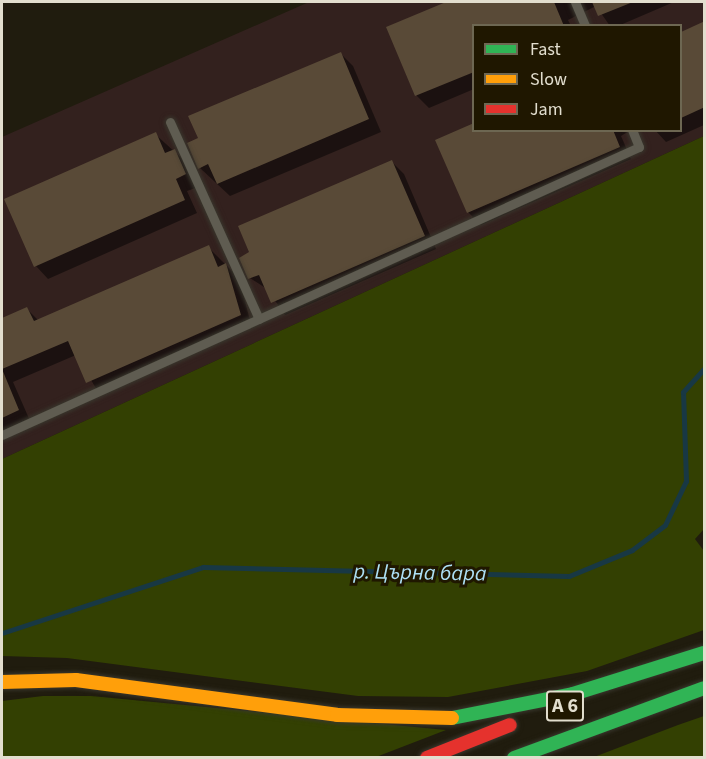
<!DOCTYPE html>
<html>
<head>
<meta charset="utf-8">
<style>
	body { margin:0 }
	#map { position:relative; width:706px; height:759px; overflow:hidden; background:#201c0e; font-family:"Source Sans 3",sans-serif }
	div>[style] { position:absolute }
	.industrial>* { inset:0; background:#33211e }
	.green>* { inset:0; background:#334002 }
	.shadow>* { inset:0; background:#0007 }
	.stream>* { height:5px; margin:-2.5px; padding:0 2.5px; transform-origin:2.5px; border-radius:2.5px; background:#183844 }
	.building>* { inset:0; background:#594a37 }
	.roads { filter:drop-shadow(0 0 2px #39372d) drop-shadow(0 0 2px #39372d) }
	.lane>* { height:9px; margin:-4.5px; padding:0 4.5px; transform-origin:4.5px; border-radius:4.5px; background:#5f5c51 }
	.fast>* { height:14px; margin:-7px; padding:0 7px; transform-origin:7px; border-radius:7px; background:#30b455 }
	.slow>* { height:14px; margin:-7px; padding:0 7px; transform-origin:7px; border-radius:7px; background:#ff9f0a }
	.jam>* { height:14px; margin:-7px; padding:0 7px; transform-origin:7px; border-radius:7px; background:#e5322d }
	span { translate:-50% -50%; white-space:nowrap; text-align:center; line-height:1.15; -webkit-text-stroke:6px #1f1700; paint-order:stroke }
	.shield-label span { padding:2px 4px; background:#1f1700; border:2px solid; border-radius:4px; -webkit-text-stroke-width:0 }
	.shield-label { font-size:20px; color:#e2dece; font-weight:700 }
	.water-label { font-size:22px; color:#addff4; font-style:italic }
	.frame { position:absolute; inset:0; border:3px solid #e2dece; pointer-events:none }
	.legend { position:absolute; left:472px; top:24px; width:210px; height:108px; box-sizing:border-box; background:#1f1700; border:2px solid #6d6752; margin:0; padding:8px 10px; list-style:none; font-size:18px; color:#e2dece }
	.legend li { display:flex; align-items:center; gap:12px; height:30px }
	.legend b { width:30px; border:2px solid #6d6752 }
</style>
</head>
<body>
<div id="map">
	<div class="industrial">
		<i style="clip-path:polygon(evenodd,309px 2px,704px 2px,704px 136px,2px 459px,2px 137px,309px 2px,474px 26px,680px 26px,680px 130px,474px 130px,474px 26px)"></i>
	</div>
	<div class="green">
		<i style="clip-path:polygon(704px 136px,704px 529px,695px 539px,704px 551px,704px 630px,587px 671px,448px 697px,358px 696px,67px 658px,2px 656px,2px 459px)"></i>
		<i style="clip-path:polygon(43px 696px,91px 696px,446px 730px,376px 757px,2px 758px,2px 701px)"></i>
		<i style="clip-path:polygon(704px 716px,704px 757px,594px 757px,678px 725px)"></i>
	</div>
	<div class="shadow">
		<i style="clip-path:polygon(449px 2px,674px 2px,618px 26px,610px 26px,596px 6px,568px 20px,571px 26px,474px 26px,474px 89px,429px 108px,417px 96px,388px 28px)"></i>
		<i style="clip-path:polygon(704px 23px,704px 125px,666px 142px,655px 130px,680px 130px,680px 34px)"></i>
		<i style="clip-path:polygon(341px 54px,353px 66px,381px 132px,230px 196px,200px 168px)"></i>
		<i style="clip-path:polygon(474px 130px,631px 130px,621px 136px,631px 159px,481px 225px,468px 212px)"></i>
		<i style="clip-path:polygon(155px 134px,187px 163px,198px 187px,187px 191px,197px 213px,48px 279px,36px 266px)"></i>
		<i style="clip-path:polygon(391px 161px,404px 174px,436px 249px,285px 315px,267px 289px,250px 278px)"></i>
		<i style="clip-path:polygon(208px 247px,239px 278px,252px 328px,100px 395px,76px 355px,13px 382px,31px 423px,6px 434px,2px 429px,2px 320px,27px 309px,39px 321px)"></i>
	</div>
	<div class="stream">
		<i style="left:2px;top:633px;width:212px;rotate:-18.2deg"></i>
		<i style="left:203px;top:567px;width:366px;rotate:1.4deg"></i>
		<i style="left:569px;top:576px;width:68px;rotate:-22.4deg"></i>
		<i style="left:632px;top:550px;width:41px;rotate:-37.1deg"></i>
		<i style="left:665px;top:525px;width:49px;rotate:-64.5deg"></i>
		<i style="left:686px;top:481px;width:89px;rotate:-91.9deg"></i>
		<i style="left:683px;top:392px;width:31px;rotate:-48deg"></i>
	</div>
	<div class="building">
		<i style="clip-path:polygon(446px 2px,554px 2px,564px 26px,474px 26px,474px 72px,415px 96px,386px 27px)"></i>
		<i style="clip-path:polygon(592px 2px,633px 2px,598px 16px)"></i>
		<i style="clip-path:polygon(705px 21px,705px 107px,681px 118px,681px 32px)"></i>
		<i style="clip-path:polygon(341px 52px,369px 119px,217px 184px,208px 164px,198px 169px,187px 143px,198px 138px,188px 116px)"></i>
		<i style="clip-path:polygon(474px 123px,474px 130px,613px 130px,620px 147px,467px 213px,435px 140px)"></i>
		<i style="clip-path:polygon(156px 132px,165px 153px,175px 149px,186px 174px,176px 179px,185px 200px,34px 267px,4px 199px)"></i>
		<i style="clip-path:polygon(392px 160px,425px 236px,271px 303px,259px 275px,248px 279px,239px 258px,249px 252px,238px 226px)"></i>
		<i style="clip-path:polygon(209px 245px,218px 267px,226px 263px,241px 315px,86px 383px,68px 341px,2px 369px,19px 410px,2px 418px,2px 318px,27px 307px,34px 321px)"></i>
	</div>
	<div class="roads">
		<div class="lane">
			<i style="left:575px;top:2px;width:26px;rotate:67deg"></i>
			<i style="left:170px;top:122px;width:216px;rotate:65.7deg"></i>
			<i style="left:2px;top:435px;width:699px;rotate:-24.33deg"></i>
			<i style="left:639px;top:147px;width:18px;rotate:-112deg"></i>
		</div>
		<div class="fast">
			<i style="left:452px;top:718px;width:123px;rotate:-11.2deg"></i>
			<i style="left:573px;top:694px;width:137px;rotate:-17.4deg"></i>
			<i style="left:514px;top:758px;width:202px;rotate:-20.2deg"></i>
		</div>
		<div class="slow">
			<i style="left:2px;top:682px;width:74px;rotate:-1.5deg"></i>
			<i style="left:76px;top:680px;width:263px;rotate:7.6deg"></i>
			<i style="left:337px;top:715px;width:115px;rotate:1.5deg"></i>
		</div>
		<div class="jam">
			<i style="left:427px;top:758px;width:89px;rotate:-21.7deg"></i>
		</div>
	</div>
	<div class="shield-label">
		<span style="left:565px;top:706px">A 6</span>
	</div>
	<div class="water-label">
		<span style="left:420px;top:573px;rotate:1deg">р. Църна бара</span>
	</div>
	<div class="frame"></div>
	<ul class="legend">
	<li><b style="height:8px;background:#30b455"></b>Fast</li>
	<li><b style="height:8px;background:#ff9f0a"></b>Slow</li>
	<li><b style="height:8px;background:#e5322d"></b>Jam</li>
	</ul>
</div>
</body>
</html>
